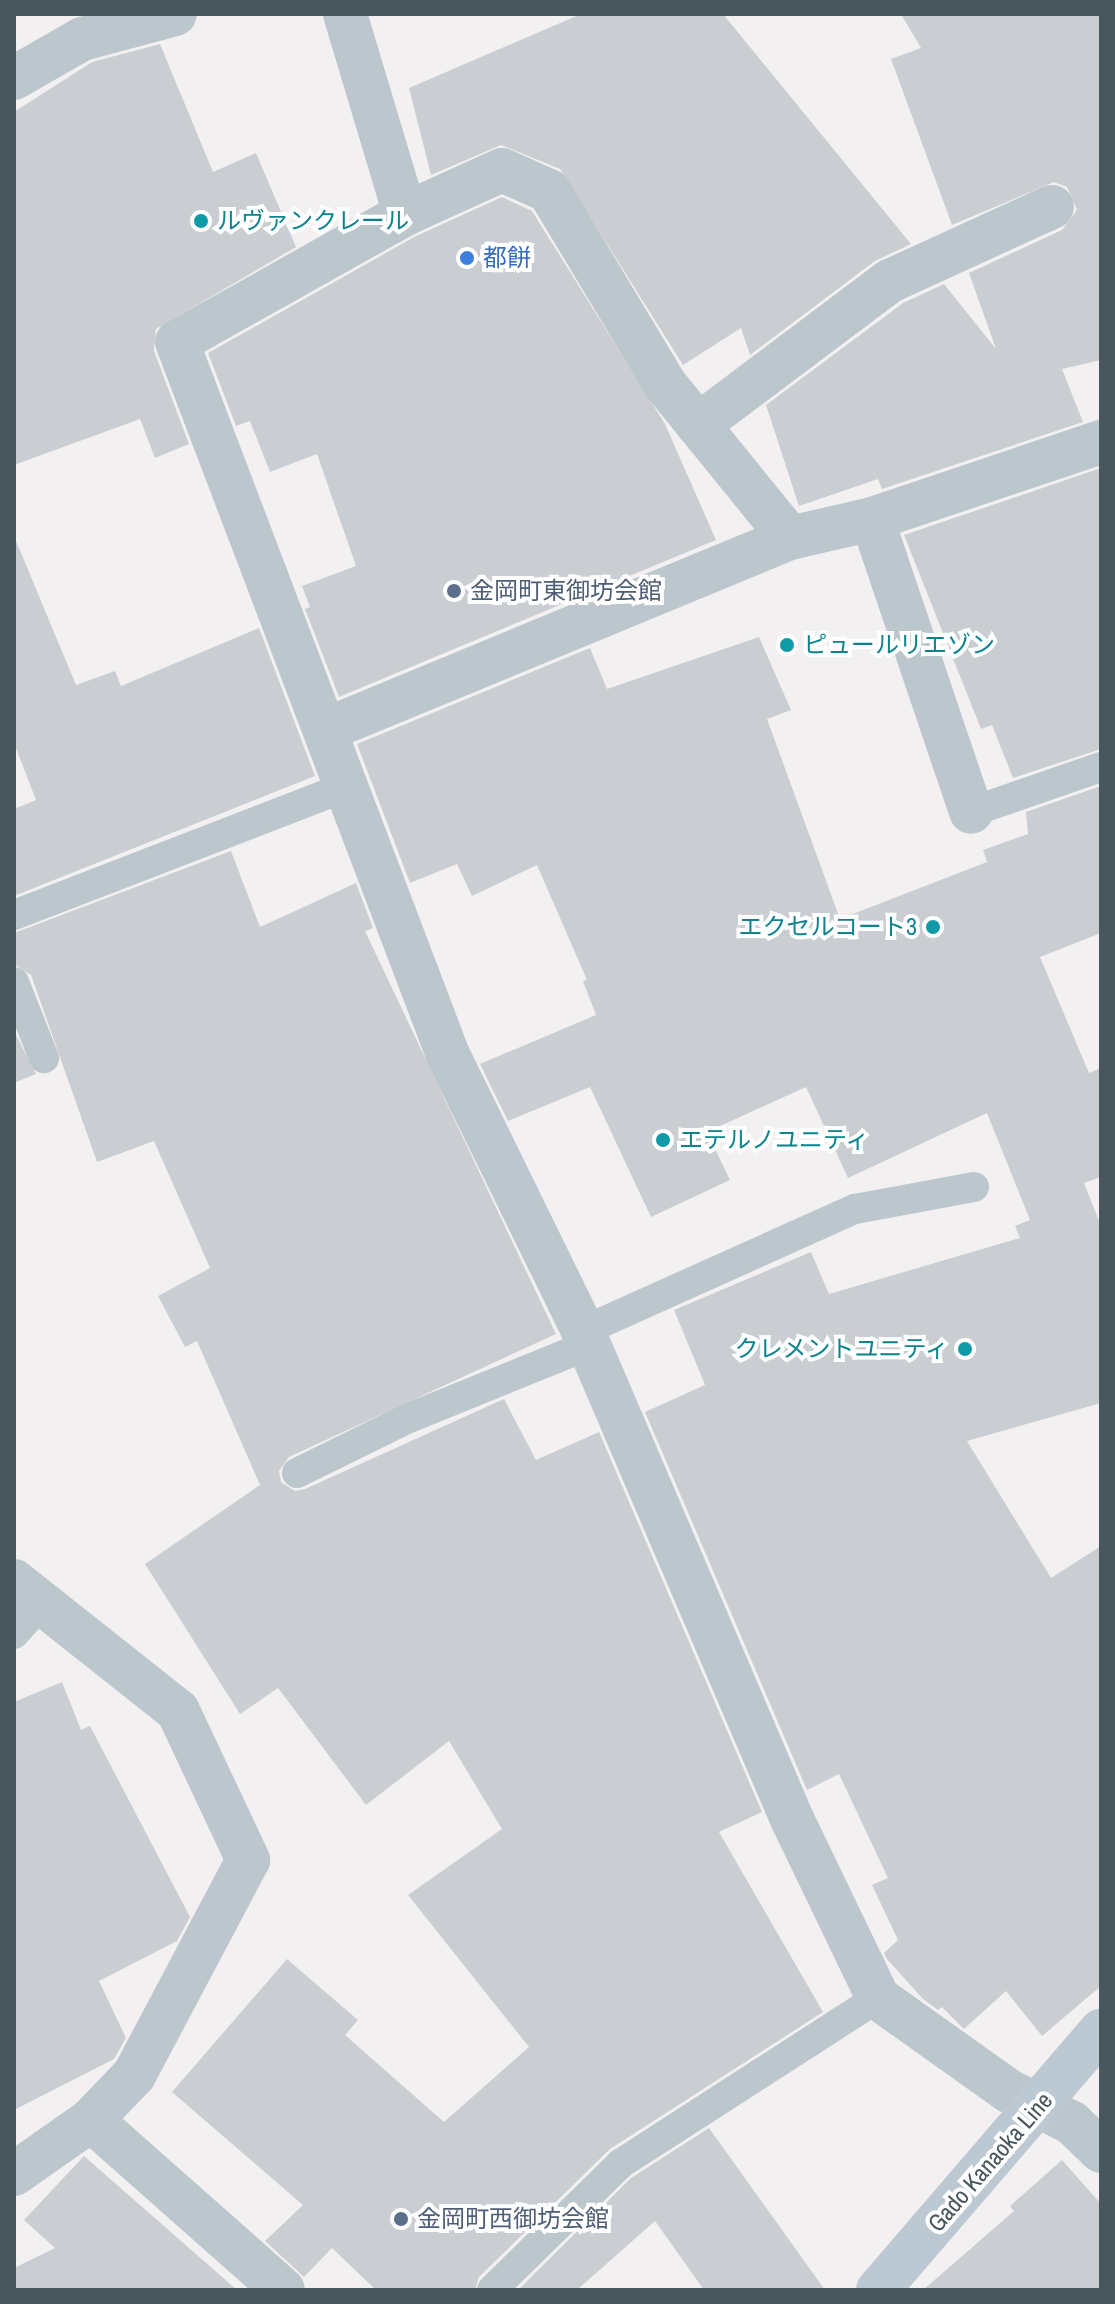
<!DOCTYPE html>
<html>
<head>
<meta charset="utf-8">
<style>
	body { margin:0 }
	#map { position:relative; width:1115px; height:2304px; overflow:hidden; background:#f3f0f1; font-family:"Archivo Narrow","Noto Sans JP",sans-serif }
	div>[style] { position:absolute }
	.building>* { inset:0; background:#caced3 }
	.service>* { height:30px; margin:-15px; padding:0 15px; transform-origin:15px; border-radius:15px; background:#bcc6cd }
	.minor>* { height:44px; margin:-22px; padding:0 22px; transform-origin:22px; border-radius:22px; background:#bcc6cd }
	.secondary>* { height:44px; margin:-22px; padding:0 22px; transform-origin:22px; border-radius:22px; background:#bdc9d2 }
	.dots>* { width:22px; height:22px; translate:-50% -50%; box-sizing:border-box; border:4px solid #fff; border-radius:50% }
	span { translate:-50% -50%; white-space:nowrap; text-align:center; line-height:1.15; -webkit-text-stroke:8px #fff; paint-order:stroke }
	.culture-label { font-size:24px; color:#0d838f }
	.left { translate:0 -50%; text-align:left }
	.right { translate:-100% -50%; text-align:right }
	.shop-label { font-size:24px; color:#366cbe }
	.service-label { font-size:24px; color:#4e5e75 }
	.street-label { font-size:24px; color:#48565e }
	.frame { position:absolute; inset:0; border:16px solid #48565e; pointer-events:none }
</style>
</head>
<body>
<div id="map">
	<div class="building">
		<i style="clip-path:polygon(581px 14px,723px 14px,911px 244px,875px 261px,750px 355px,741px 328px,683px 365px,560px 169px,501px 145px,431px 175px,409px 88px)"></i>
		<i style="clip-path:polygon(901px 14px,1101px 14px,1101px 360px,1062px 369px,1083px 422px,882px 489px,878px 479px,799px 506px,766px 405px,903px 303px,944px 284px,996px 349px,969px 273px,1062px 230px,1077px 210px,1067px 187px,1054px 182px,952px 225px,891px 59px,921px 48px)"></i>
		<i style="clip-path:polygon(160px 44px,213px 172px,256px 153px,296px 247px,156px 329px,154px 351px,189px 444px,155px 458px,140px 419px,14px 465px,14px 112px,92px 62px)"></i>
		<i style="clip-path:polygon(502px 197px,532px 211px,665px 424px,716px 540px,339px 697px,305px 609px,310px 607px,302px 586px,356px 566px,317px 454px,270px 472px,250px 421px,236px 426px,208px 353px,416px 236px)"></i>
		<i style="clip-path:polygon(1101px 468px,1101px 749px,1013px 778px,992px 725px,981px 729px,904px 535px)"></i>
		<i style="clip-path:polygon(14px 536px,76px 685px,115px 671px,121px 686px,259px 628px,315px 776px,14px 896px,14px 809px,36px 800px,14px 743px)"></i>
		<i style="clip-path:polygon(759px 637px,791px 710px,767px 719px,840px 919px,987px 862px,983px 850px,1028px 834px,1026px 812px,1101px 786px,1101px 933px,1040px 957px,1089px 1073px,1101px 1068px,1101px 1177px,1084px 1183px,1101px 1226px,1101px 1403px,967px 1441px,1051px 1578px,1101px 1546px,1101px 1986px,1042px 2036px,1006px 1991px,964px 2029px,942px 2007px,938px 2010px,923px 1999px,887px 1959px,884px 1953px,898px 1940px,872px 1885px,888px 1878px,839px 1774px,807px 1790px,645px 1412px,705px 1385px,674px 1310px,811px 1252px,829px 1294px,1020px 1238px,1015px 1226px,1030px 1220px,987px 1113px,848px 1178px,806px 1087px,707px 1132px,730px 1180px,651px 1217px,590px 1087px,508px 1121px,480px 1064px,596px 1015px,583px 981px,587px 980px,537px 865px,472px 896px,457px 864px,410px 883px,357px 744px,590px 648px,607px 689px)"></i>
		<i style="clip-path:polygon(231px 851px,260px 927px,356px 883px,373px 928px,365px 931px,556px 1334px,289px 1457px,279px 1471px,281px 1482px,295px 1491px,305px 1489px,504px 1399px,536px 1460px,599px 1432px,762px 1812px,719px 1832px,823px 2012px,610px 2149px,479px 2277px,475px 2290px,376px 2290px,332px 2248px,304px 2277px,265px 2241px,303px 2205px,172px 2092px,287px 1959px,358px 2020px,345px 2035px,444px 2122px,529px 2047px,408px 1895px,502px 1829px,449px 1741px,366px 1805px,278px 1688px,240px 1714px,145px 1564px,260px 1485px,197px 1341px,185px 1347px,158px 1296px,210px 1268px,154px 1141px,97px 1162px,31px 975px,14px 964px,14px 933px)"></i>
		<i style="clip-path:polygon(14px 1031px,36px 1074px,14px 1083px)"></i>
		<i style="clip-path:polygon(62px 1682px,81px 1730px,90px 1726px,190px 1917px,177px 1941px,99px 1981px,126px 2038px,114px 2059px,14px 2110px,14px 1702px)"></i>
		<i style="clip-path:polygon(709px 2128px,825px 2290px,704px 2290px,655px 2221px,577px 2290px,518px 2290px,631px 2178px)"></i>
		<i style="clip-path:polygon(84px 2156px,237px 2290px,14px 2290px,14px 2268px,55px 2248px,24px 2220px)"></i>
		<i style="clip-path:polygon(1062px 2160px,1101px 2204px,1101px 2290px,923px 2290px,1014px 2211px,1010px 2206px)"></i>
	</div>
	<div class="service">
		<i style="left:971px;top:812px;width:138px;rotate:-19.1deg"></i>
		<i style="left:14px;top:915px;width:356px;rotate:-21.1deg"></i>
		<i style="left:14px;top:982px;width:82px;rotate:68.5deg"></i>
		<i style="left:583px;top:1331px;width:298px;rotate:-24.2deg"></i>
		<i style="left:855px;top:1209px;width:121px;rotate:-10.5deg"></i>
		<i style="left:297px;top:1473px;width:125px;rotate:-26.2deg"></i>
		<i style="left:409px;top:1418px;width:194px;rotate:-22.1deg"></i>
		<i style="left:14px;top:1634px;width:40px;rotate:-48deg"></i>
		<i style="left:492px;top:2290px;width:180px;rotate:-44.5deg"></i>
		<i style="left:620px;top:2164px;width:307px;rotate:-32.8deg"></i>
	</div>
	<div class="minor">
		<i style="left:345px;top:14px;width:209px;rotate:73.3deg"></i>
		<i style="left:14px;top:78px;width:78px;rotate:-29.8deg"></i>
		<i style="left:82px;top:39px;width:96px;rotate:-15deg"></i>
		<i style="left:698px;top:425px;width:240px;rotate:-36.9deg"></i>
		<i style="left:890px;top:281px;width:178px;rotate:-24.6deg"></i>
		<i style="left:872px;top:519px;width:309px;rotate:71.3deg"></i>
		<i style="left:790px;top:538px;width:198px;rotate:-129.1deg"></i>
		<i style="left:665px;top:384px;width:225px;rotate:-121deg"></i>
		<i style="left:549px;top:191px;width:51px;rotate:-155.9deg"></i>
		<i style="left:502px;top:170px;width:107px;rotate:155.6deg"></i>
		<i style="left:405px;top:214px;width:261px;rotate:150.7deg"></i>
		<i style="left:177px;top:342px;width:763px;rotate:69.19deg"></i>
		<i style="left:448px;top:1055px;width:307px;rotate:63.9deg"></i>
		<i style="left:583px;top:1331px;width:531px;rotate:66.82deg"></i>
		<i style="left:792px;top:1819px;width:199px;rotate:64.3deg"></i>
		<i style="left:878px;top:1998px;width:161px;rotate:35.4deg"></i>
		<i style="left:1009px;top:2091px;width:71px;rotate:26.9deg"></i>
		<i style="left:1072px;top:2123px;width:40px;rotate:44deg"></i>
		<i style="left:325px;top:730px;width:503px;rotate:-22.44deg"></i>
		<i style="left:790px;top:538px;width:84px;rotate:-13deg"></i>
		<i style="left:872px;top:519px;width:242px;rotate:-18.6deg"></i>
		<i style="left:14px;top:1581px;width:209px;rotate:38.4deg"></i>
		<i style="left:178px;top:1711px;width:165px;rotate:64.8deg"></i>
		<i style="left:248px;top:1860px;width:243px;rotate:117.9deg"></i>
		<i style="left:134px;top:2075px;width:62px;rotate:133.7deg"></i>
		<i style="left:91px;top:2120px;width:94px;rotate:145deg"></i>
		<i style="left:91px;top:2120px;width:256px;rotate:41.5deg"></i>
	</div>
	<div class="secondary">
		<i style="left:878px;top:2290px;width:342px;rotate:-49.3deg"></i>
	</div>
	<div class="dots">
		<i style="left:201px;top:221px;background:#0f9aa8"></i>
		<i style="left:467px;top:258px;background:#3f7fe0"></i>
		<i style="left:454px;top:591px;background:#5c6f8a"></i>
		<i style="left:787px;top:645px;background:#0f9aa8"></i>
		<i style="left:933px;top:927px;background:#0f9aa8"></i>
		<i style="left:663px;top:1140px;background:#0f9aa8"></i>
		<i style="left:965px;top:1349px;background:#0f9aa8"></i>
		<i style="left:401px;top:2219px;background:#5c6f8a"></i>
	</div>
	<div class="culture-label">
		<span class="left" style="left:217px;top:221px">ルヴァンクレール</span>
		<span class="left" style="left:803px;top:645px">ピュールリエゾン</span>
		<span class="right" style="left:917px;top:927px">エクセルコート3</span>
		<span class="left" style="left:679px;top:1140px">エテルノユニティ</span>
		<span class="right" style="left:949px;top:1349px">クレメントユニティ</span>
	</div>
	<div class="shop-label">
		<span class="left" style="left:483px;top:258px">都餅</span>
	</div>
	<div class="service-label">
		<span class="left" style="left:470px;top:591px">金岡町東御坊会館</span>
		<span class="left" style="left:417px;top:2219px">金岡町西御坊会館</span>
	</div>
	<div class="street-label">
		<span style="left:990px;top:2162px;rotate:-49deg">Gado Kanaoka Line</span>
	</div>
	<div class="frame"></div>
</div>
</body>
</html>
